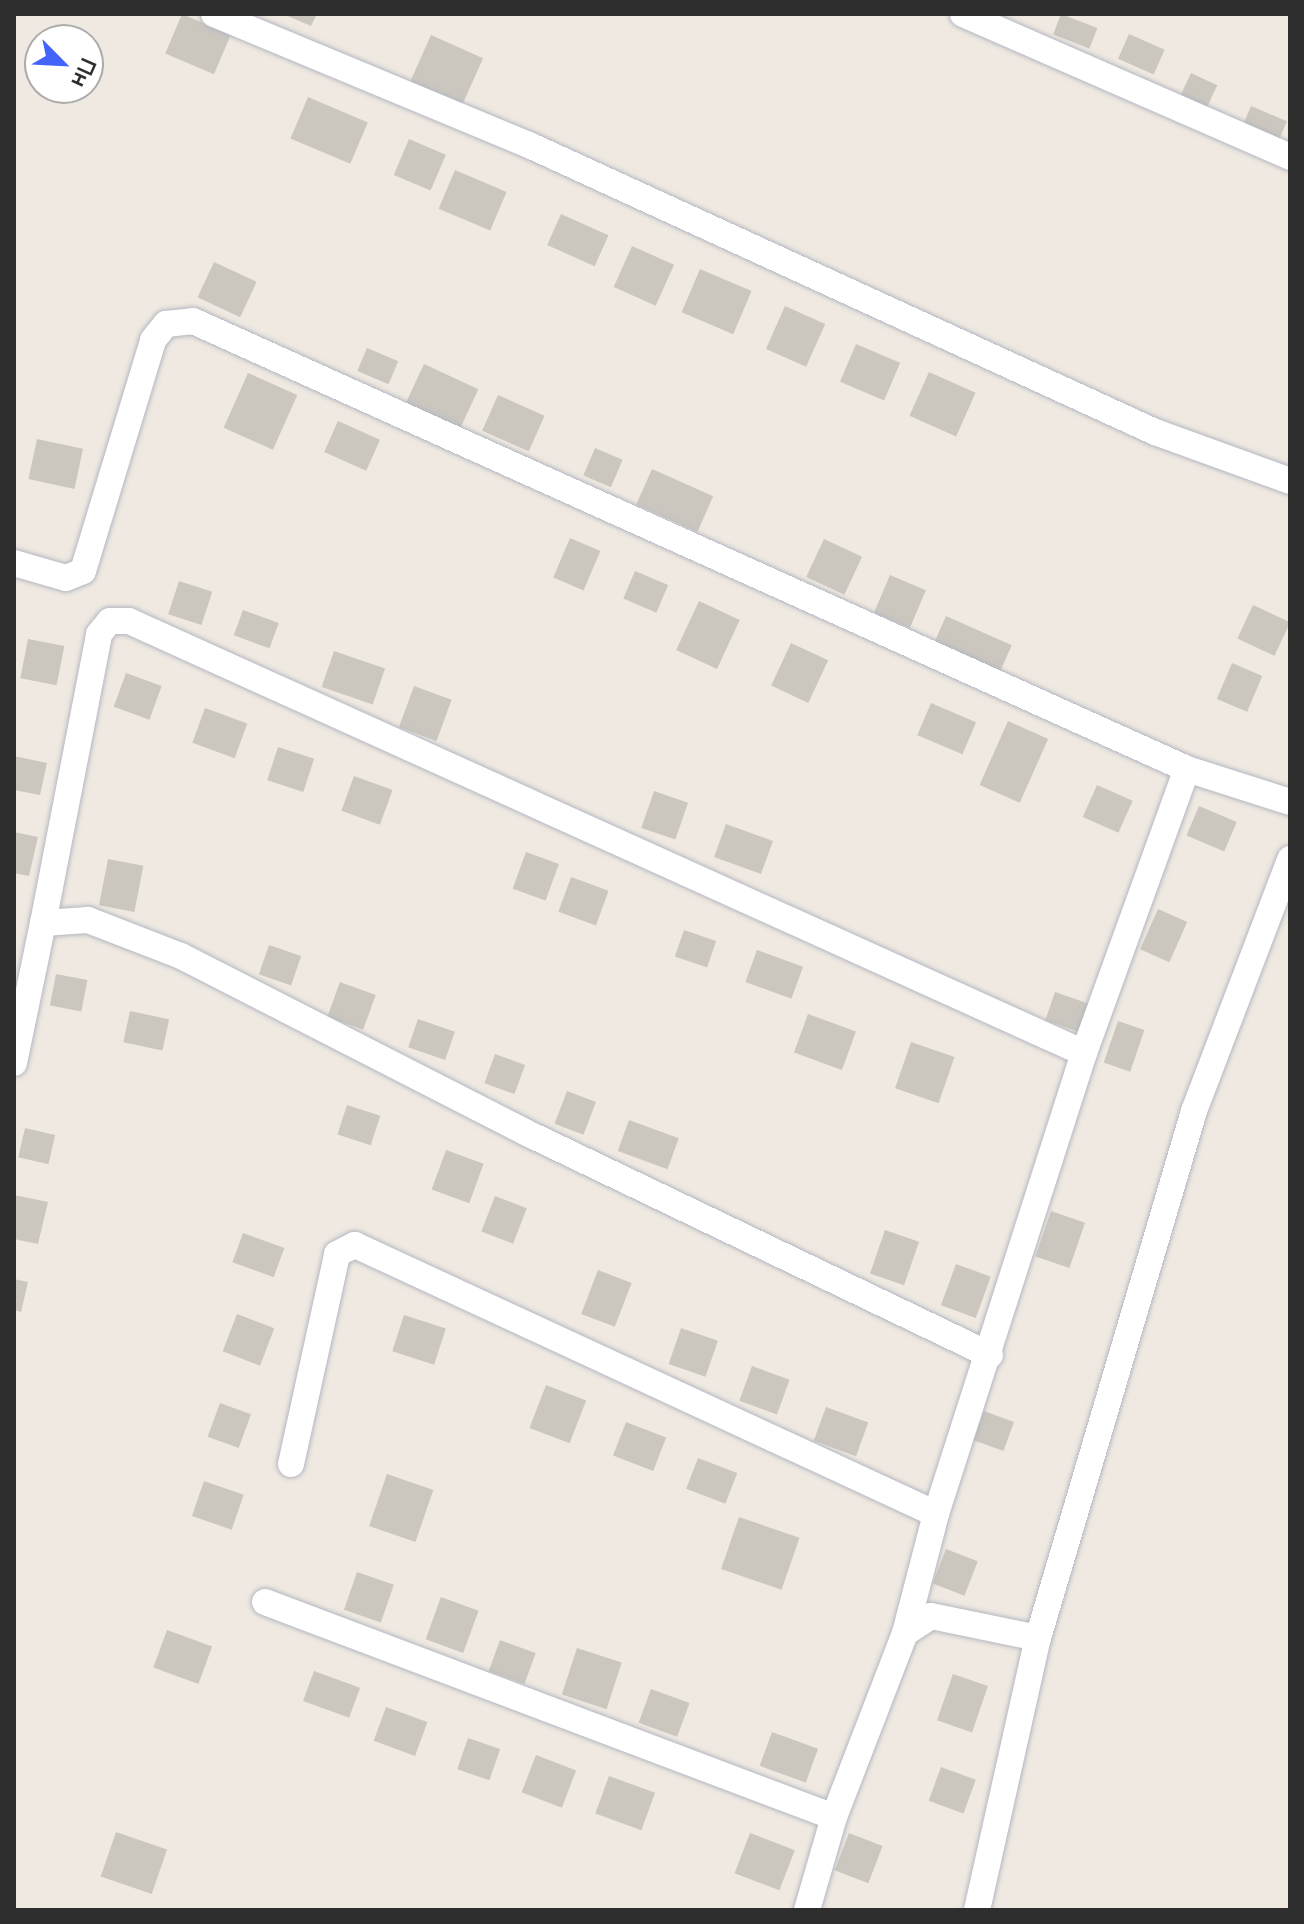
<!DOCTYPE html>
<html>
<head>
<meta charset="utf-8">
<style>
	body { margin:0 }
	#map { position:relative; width:1304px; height:1924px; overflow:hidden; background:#efe9e1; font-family:Manrope,sans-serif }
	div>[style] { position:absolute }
	.building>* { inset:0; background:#cbc7bf; transform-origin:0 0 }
	.roads { filter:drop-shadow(0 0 2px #b4b7c1) drop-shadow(0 0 2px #b4b7c1) }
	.minor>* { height:26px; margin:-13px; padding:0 13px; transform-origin:13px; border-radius:13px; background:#fff }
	span { translate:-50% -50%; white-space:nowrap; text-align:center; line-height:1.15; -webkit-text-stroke:8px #fff; paint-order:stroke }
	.frame { position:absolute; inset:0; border:16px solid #2e2e2e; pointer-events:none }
	.north { position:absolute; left:24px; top:24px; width:80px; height:80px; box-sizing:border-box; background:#fff; border:2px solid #ababab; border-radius:50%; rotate:114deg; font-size:22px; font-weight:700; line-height:32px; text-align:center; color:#2e2e2e }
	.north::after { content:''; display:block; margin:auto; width:28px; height:36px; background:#4264fb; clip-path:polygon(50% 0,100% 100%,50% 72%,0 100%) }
</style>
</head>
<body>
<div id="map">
	<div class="building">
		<i style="left:182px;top:14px;width:53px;height:43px;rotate:23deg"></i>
		<i style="clip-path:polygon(283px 14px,317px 14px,311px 26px)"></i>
		<i style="left:1061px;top:14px;width:39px;height:22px;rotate:21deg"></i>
		<i style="left:1129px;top:34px;width:39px;height:27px;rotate:24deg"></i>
		<i style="left:431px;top:35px;width:57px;height:51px;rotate:24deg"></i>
		<i style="left:1191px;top:73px;width:29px;height:31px;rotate:25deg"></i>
		<i style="left:308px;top:97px;width:65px;height:45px;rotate:23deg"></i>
		<i style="left:1251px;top:106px;width:39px;height:25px;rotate:23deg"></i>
		<i style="left:409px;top:139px;width:40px;height:39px;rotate:23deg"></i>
		<i style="left:455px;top:170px;width:56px;height:42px;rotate:23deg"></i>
		<i style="left:561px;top:214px;width:52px;height:34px;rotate:24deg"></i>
		<i style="left:632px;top:246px;width:46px;height:45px;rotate:24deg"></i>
		<i style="left:214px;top:262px;width:47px;height:39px;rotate:25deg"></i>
		<i style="left:700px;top:269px;width:56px;height:47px;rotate:23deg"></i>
		<i style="left:785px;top:306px;width:44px;height:47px;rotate:24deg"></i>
		<i style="left:856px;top:344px;width:48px;height:41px;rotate:23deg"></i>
		<i style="left:367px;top:348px;width:34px;height:25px;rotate:23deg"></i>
		<i style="left:424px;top:364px;width:60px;height:43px;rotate:25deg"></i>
		<i style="left:929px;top:372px;width:51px;height:48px;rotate:24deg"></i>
		<i style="left:248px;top:373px;width:54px;height:60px;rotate:24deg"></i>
		<i style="left:498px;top:395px;width:51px;height:39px;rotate:24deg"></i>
		<i style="left:338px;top:421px;width:46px;height:34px;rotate:24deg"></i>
		<i style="left:37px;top:439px;width:47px;height:41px;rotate:12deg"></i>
		<i style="left:595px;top:448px;width:30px;height:30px;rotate:23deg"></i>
		<i style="left:652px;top:469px;width:67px;height:39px;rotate:24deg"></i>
		<i style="left:570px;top:538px;width:33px;height:43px;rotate:23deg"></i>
		<i style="left:824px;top:539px;width:42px;height:42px;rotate:25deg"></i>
		<i style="left:635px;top:571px;width:36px;height:30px;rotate:23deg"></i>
		<i style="left:890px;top:575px;width:39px;height:41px;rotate:23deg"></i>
		<i style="left:179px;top:581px;width:35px;height:35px;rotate:18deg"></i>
		<i style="left:699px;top:601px;width:45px;height:54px;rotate:25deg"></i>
		<i style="left:1253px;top:605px;width:41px;height:37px;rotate:25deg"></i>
		<i style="left:243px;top:610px;width:38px;height:27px;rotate:20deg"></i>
		<i style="left:946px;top:616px;width:72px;height:30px;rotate:24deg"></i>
		<i style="left:28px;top:639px;width:37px;height:40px;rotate:11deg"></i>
		<i style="left:791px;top:643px;width:41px;height:47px;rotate:25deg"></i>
		<i style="left:334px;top:651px;width:54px;height:38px;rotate:19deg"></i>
		<i style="left:1232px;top:663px;width:33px;height:39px;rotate:23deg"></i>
		<i style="left:126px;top:673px;width:38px;height:36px;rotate:20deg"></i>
		<i style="left:414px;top:686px;width:40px;height:44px;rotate:20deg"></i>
		<i style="left:931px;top:703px;width:49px;height:35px;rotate:23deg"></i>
		<i style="left:205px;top:708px;width:45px;height:37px;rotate:20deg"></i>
		<i style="left:1008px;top:721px;width:44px;height:70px;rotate:24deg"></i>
		<i style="left:278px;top:747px;width:38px;height:35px;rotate:18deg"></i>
		<i style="clip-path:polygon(14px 756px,47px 763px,40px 795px,14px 790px)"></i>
		<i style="left:354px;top:776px;width:41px;height:37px;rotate:20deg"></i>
		<i style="left:1097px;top:785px;width:39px;height:35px;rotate:24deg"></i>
		<i style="left:654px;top:791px;width:36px;height:39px;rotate:19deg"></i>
		<i style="left:1199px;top:806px;width:41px;height:32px;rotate:23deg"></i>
		<i style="left:726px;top:824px;width:50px;height:35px;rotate:20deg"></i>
		<i style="clip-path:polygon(14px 832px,38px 837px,29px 876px,14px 873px)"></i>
		<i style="left:526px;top:852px;width:35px;height:39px;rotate:20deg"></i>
		<i style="left:108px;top:859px;width:36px;height:47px;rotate:11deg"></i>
		<i style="left:571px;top:877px;width:40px;height:37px;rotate:20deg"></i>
		<i style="left:1158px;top:909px;width:32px;height:44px;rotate:24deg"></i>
		<i style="left:684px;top:930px;width:34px;height:28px;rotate:19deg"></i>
		<i style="left:269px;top:945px;width:34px;height:31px;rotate:19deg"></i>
		<i style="left:757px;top:950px;width:49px;height:34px;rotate:20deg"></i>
		<i style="left:56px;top:974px;width:32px;height:32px;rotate:11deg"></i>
		<i style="left:340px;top:982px;width:38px;height:37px;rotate:20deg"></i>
		<i style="left:1055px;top:992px;width:39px;height:30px;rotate:19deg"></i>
		<i style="left:130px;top:1011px;width:40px;height:32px;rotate:12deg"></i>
		<i style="left:808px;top:1014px;width:51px;height:41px;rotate:20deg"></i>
		<i style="left:418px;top:1019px;width:39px;height:30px;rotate:19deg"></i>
		<i style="left:1118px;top:1021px;width:28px;height:44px;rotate:19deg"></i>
		<i style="left:911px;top:1042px;width:46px;height:49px;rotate:19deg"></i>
		<i style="left:495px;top:1054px;width:32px;height:31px;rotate:20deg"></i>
		<i style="left:567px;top:1091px;width:31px;height:35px;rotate:21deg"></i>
		<i style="left:347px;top:1105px;width:35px;height:31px;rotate:18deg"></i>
		<i style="left:629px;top:1120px;width:53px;height:33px;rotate:20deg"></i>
		<i style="left:25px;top:1128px;width:31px;height:30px;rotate:13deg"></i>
		<i style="left:446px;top:1150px;width:40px;height:42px;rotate:20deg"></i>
		<i style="clip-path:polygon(14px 1195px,48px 1202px,38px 1244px,14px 1239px)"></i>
		<i style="left:495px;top:1196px;width:34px;height:38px;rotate:21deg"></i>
		<i style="left:1051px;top:1211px;width:36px;height:48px;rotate:19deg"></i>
		<i style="left:885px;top:1230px;width:36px;height:46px;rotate:19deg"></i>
		<i style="left:243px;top:1233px;width:44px;height:31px;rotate:20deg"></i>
		<i style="left:956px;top:1264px;width:37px;height:44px;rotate:20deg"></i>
		<i style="left:598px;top:1270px;width:36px;height:47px;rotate:21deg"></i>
		<i style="clip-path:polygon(14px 1279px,28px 1282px,21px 1312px,14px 1310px)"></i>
		<i style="left:237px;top:1314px;width:40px;height:40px;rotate:21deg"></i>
		<i style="left:404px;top:1315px;width:44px;height:38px;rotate:18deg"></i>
		<i style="left:681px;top:1328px;width:39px;height:38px;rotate:19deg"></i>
		<i style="left:752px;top:1366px;width:40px;height:37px;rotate:20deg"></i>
		<i style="left:546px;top:1385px;width:43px;height:46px;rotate:21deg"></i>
		<i style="left:220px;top:1403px;width:33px;height:36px;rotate:20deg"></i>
		<i style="left:826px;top:1407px;width:45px;height:36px;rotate:20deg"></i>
		<i style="left:984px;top:1411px;width:32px;height:31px;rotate:20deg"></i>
		<i style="left:626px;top:1422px;width:43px;height:36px;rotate:21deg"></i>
		<i style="left:698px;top:1458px;width:42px;height:33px;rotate:21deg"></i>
		<i style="left:387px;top:1474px;width:49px;height:55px;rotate:19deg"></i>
		<i style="left:204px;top:1481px;width:42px;height:37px;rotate:19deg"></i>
		<i style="left:739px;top:1517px;width:64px;height:55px;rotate:19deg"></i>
		<i style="left:946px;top:1549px;width:34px;height:37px;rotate:21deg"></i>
		<i style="left:357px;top:1572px;width:39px;height:40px;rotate:19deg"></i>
		<i style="left:441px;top:1597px;width:40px;height:45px;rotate:20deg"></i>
		<i style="left:167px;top:1630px;width:48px;height:40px;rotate:20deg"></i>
		<i style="left:500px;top:1640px;width:38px;height:33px;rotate:20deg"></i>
		<i style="left:577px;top:1648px;width:47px;height:49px;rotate:18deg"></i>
		<i style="left:314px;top:1671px;width:49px;height:32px;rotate:20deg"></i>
		<i style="left:953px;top:1674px;width:37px;height:49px;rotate:19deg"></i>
		<i style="left:651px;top:1689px;width:41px;height:36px;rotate:20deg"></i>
		<i style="left:386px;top:1707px;width:44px;height:36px;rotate:20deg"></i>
		<i style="left:772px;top:1732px;width:49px;height:36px;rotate:20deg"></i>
		<i style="left:468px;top:1738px;width:34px;height:33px;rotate:19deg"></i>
		<i style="left:536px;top:1755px;width:43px;height:40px;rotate:21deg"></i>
		<i style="left:941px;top:1767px;width:37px;height:36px;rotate:20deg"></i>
		<i style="left:609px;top:1776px;width:49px;height:40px;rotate:20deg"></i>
		<i style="left:116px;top:1832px;width:54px;height:47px;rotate:19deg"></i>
		<i style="left:750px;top:1833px;width:48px;height:43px;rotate:21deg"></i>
		<i style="left:849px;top:1833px;width:36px;height:40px;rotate:21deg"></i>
	</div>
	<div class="roads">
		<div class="minor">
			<i style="left:214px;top:14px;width:341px;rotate:22.6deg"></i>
			<i style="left:529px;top:145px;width:689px;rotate:24.63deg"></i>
			<i style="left:1155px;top:432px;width:144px;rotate:19.9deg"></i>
			<i style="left:963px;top:14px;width:357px;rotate:23.6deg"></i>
			<i style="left:14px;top:563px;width:54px;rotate:16.1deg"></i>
			<i style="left:66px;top:578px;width:18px;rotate:-22deg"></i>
			<i style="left:83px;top:571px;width:241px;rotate:-73.1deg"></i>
			<i style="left:153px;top:340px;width:21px;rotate:-51deg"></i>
			<i style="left:166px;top:324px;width:27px;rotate:-6deg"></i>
			<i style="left:193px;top:321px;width:1090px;rotate:24.26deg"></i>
			<i style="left:1187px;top:769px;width:108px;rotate:17.8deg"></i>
			<i style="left:14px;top:1063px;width:143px;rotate:-78.3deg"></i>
			<i style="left:990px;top:1355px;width:516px;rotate:-154.38deg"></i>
			<i style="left:525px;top:1132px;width:386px;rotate:-152.9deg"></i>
			<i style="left:181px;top:956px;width:100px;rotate:-158.8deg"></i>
			<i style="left:88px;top:920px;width:45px;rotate:176.2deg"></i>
			<i style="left:43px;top:923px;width:294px;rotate:-79deg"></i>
			<i style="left:99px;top:634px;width:17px;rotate:-50deg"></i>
			<i style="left:110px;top:621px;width:19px"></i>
			<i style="left:129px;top:621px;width:1048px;rotate:24.34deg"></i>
			<i style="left:291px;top:1464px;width:215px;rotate:-77.6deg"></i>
			<i style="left:337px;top:1254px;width:20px;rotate:-27deg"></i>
			<i style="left:355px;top:1245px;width:640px;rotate:24.84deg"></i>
			<i style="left:265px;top:1602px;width:608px;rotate:20.7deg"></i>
			<i style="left:834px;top:1817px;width:197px;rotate:-68.9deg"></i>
			<i style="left:905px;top:1633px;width:123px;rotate:-75.4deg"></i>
			<i style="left:936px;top:1514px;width:484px;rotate:-72.2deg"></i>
			<i style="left:1084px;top:1053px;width:302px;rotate:-70.1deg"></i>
			<i style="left:905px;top:1633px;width:31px;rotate:-33deg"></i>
			<i style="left:931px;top:1616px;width:109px;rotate:11.6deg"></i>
			<i style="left:807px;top:1910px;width:97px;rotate:-73.8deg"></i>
			<i style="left:977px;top:1910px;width:279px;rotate:-77.4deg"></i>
			<i style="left:1038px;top:1638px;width:550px;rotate:-73.51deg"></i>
			<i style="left:1194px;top:1111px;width:270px;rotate:-69.1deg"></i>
		</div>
	</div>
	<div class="frame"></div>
	<div class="north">Пн</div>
</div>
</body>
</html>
